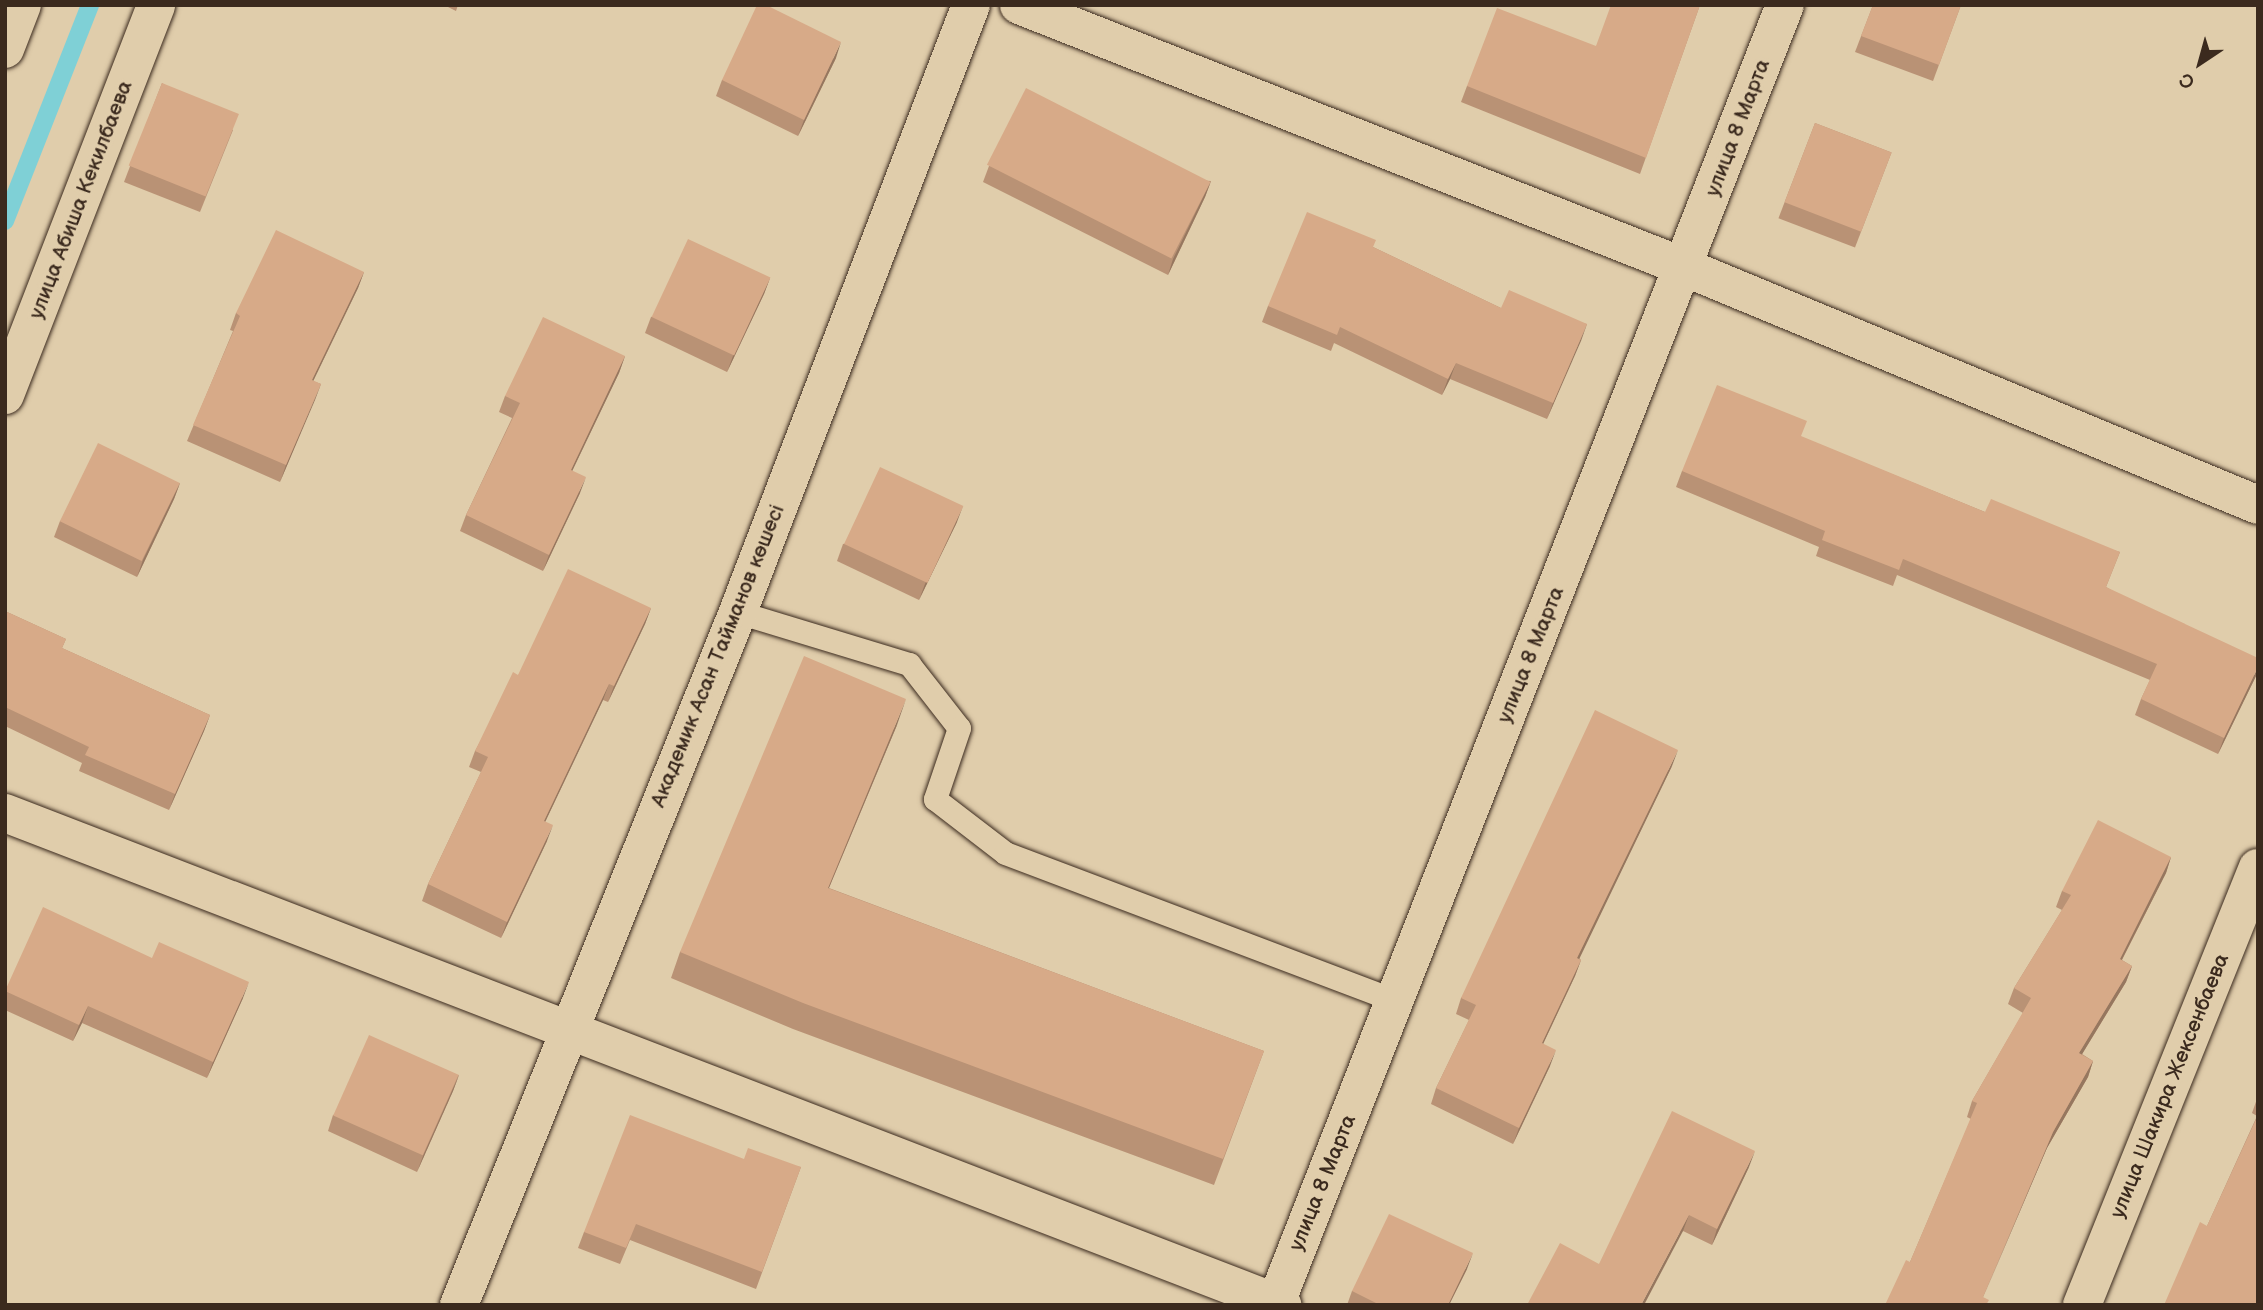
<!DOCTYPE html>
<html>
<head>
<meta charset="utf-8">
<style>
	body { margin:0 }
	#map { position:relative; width:2263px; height:1310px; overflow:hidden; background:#e0cdab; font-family:"Balsamiq Sans",sans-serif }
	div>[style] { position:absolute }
	.stream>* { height:18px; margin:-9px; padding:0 9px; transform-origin:9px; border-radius:9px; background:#7fd0d6 }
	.roads { filter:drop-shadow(0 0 2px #3b2a1e) drop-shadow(0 0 2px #3b2a1e) }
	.lane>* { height:23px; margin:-11.5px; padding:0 11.5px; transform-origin:11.5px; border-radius:11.5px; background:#e0cdab }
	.street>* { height:38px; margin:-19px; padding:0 19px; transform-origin:19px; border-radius:19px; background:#e0cdab }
	.wall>* { inset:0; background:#b99275; transform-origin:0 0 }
	.shaded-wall>* { inset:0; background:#96775f }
	.building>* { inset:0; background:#d7aa88; transform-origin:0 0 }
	span { translate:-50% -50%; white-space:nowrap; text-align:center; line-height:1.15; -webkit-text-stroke:7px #e0cdab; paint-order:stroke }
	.street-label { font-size:21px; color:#3b2a1e }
	.frame { position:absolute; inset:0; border:7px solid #3b2a1e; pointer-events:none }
	.north { position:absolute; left:2165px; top:28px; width:70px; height:70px; -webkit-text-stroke:5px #e0cdab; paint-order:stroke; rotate:216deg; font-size:19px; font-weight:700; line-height:28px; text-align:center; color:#3b2a1e }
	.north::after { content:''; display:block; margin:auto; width:24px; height:32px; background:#3b2a1e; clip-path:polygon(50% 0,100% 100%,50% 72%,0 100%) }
</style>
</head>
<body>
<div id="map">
	<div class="stream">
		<i style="left:5px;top:221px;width:232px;rotate:-68.5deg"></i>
	</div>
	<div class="roads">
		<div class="lane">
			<i style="left:738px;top:612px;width:179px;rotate:16.9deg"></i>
			<i style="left:909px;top:664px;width:81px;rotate:52deg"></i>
			<i style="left:959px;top:728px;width:75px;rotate:108.7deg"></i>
			<i style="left:935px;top:799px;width:88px;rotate:37.6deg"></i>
			<i style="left:1005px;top:853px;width:417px;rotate:20.7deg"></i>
		</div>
		<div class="street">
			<i style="left:1019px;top:5px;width:715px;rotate:21.5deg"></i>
			<i style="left:1684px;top:267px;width:621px;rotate:22.52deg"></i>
			<i style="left:5px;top:49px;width:47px;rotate:-68.9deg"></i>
			<i style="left:5px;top:395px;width:418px;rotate:-68.8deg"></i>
			<i style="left:5px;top:813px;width:1369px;rotate:21.07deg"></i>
			<i style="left:459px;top:1305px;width:747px;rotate:-68.07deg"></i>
			<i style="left:738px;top:612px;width:650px;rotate:-69deg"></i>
			<i style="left:1275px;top:1305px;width:1396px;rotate:-68.58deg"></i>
			<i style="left:2082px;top:1305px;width:471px;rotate:-68.1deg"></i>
		</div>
	</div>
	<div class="wall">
		<i style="clip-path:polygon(444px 5px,458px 5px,456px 11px)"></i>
		<i style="clip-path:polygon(1700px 5px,1640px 174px,1461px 102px,1467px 86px,1596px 46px)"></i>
		<i style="clip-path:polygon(1873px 5px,1961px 5px,1933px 81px,1855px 52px)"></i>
		<i style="clip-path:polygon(836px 58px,798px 136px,716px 96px,722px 80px)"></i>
		<i style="clip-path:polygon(162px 83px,233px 130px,200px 212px,124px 182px)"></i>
		<i style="left:1815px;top:123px;width:82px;height:102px;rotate:21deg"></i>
		<i style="clip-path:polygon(989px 166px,1211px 181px,1205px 197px,1168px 275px,983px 182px)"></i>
		<i style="clip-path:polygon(1373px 247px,1501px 308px,1587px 324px,1547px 419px,1450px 379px,1442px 395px,1334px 343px,1331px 351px,1262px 322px,1268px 306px)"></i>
		<i style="clip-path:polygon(364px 272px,358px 288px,313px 381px,321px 384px,280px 482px,187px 441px,233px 331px,230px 330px,236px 313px)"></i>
		<i style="clip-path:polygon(770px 278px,764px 294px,727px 372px,645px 333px,651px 317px)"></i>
		<i style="clip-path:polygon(625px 356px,619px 373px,572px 471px,580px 493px,543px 571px,460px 531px,466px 515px,512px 418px,499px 412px,505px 396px)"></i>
		<i style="clip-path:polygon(1801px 437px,1985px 512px,2120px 552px,2106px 587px,2256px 676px,2218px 754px,2135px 715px,2141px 699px,2150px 680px,1897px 575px,1893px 586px,1816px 556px,1819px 547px,1676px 487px,1682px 471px)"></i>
		<i style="clip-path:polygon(180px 483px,174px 499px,137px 577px,54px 537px,60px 521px)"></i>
		<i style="clip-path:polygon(957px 522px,919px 600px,837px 561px,843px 544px)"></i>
		<i style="clip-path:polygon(651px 608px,645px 624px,608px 702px,603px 700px,545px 822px,547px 841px,501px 938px,422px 901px,428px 884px,481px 772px,469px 767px,475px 751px,518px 675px)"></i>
		<i style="clip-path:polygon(5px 611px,66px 639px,62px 648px,210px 715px,204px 731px,169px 810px,79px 771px,82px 763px,5px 726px)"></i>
		<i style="clip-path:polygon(897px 725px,829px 888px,1264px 1051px,1214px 1185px,793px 1029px,671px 978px,680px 952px)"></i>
		<i style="clip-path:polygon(1672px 766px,1579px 958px,1581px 960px,1575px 976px,1543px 1044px,1550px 1066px,1513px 1144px,1431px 1104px,1436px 1088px,1469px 1020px,1456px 1014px,1461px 998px)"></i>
		<i style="clip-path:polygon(2171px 857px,2166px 873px,2122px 960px,2132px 966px,2126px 982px,2082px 1054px,2093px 1061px,2088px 1077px,2047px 1148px,1983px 1297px,1910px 1262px,1971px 1119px,1967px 1117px,1972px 1101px,2023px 1013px,2008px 1004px,2014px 988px,2062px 910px,2056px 907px,2062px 891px)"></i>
		<i style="clip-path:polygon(152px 958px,243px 998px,207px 1078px,82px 1023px,73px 1041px,5px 1010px,5px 989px)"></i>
		<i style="clip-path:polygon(459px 1075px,453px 1091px,417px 1172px,328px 1131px,333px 1115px)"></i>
		<i style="clip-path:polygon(2258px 1096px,2258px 1305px,2207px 1226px,2257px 1116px,2252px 1113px)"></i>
		<i style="clip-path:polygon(744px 1159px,801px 1167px,756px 1289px,630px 1240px,620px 1264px,578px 1248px,584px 1232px)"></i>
		<i style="clip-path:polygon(1749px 1167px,1712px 1245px,1683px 1231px,1599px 1264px)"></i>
		<i style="clip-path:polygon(1467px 1269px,1449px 1305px,1347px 1305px,1352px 1291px)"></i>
	</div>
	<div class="shaded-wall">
		<i style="clip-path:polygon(841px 42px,836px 58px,798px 136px,804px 120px)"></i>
		<i style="clip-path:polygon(1211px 181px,1205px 197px,1168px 275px,1173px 259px)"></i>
		<i style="clip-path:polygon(364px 272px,358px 288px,306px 396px,312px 380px)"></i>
		<i style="clip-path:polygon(770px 278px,764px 294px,727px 372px,733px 356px)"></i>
		<i style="clip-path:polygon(1587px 324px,1581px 341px,1547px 419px,1553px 403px)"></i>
		<i style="clip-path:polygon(625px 356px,619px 373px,565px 486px,571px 470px)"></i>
		<i style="clip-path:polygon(1456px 363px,1450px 379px,1442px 395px,1448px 379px)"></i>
		<i style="clip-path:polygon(321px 384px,315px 400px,280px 482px,286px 465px)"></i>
		<i style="clip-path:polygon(586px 477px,580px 493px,543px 571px,549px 555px)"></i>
		<i style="clip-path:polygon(180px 483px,174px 499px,137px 577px,143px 560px)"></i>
		<i style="clip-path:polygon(963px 506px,957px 522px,919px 600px,925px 584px)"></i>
		<i style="clip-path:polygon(651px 608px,645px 624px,608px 702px,614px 686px)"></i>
		<i style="clip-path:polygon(2258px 667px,2256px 676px,2218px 754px,2224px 738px)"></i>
		<i style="clip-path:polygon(609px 684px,603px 700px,538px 837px,544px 821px)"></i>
		<i style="clip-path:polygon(906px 699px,897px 725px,818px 914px,828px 888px)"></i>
		<i style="clip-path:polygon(210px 715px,204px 731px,169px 810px,175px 794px)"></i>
		<i style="clip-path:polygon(1678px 750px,1672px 766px,1572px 974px,1577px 958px)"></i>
		<i style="clip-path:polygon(553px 825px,547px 841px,501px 938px,507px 922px)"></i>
		<i style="clip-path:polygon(2171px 857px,2166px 873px,2114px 975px,2120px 959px)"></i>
		<i style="clip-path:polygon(1581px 960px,1575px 976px,1536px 1059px,1542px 1043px)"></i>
		<i style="clip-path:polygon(2132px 966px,2126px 982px,2073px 1069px,2079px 1053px)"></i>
		<i style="clip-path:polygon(249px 982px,243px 998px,207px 1078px,213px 1062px)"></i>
		<i style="clip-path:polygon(88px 1006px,82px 1023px,73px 1041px,79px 1025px)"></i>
		<i style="clip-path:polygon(1556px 1050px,1550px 1066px,1513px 1144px,1519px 1128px)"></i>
		<i style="clip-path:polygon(2093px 1061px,2088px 1077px,2047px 1148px,1980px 1305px,2053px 1132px)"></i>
		<i style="clip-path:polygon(459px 1075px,453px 1091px,417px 1172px,423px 1156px)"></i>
		<i style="clip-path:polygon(1755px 1151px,1749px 1167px,1712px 1245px,1717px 1229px)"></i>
		<i style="clip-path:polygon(1689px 1215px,1683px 1231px,1644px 1305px,1641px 1305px)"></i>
		<i style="clip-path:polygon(1473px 1253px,1467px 1269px,1449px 1305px,1448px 1305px)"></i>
	</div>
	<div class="building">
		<i style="clip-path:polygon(757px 5px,766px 5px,841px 42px,804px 120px,722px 80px)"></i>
		<i style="clip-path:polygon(1611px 5px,1700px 5px,1646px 158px,1467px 86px,1497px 8px,1596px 46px)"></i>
		<i style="clip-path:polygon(1873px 5px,1961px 5px,1939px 65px,1861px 36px)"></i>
		<i style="left:162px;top:83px;width:83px;height:89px;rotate:22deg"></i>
		<i style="left:1026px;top:88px;width:207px;height:86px;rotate:27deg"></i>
		<i style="left:1815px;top:123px;width:82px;height:85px;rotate:21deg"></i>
		<i style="clip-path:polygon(1307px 212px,1376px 240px,1373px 247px,1501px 308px,1509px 290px,1587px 324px,1553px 403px,1456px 363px,1448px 379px,1340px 327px,1337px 335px,1268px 306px)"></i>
		<i style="clip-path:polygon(276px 230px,364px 272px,312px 380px,321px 384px,286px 465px,193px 425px,240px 316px,236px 313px)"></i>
		<i style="left:688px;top:239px;width:91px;height:86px;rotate:25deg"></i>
		<i style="clip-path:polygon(543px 317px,625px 356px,571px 470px,586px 477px,549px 555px,466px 515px,520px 403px,505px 396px)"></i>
		<i style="clip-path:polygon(1717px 385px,1807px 421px,1801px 436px,1985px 512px,1991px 499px,2120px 552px,2106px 587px,2258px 658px,2258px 667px,2224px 738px,2141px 699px,2157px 664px,1903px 559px,1899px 570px,1822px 540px,1825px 531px,1682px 471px)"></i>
		<i style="left:98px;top:443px;width:91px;height:87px;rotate:26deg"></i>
		<i style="left:880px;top:467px;width:92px;height:85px;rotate:25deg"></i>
		<i style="clip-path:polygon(568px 569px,651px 608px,614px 686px,609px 684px,544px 821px,553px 825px,507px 922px,428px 884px,488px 757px,475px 751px,513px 672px,518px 675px)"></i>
		<i style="clip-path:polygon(5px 611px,66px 639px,62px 648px,210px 715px,175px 794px,85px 755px,89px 747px,5px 707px)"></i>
		<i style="clip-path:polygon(804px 656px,906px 699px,828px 888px,1264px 1051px,1223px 1159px,803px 1003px,680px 952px)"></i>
		<i style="clip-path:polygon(1595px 710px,1678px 750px,1577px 958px,1581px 960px,1542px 1043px,1556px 1050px,1519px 1128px,1436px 1088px,1476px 1005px,1461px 998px)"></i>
		<i style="clip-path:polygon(2098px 820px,2171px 857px,2120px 959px,2132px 966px,2079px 1053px,2093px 1061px,2053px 1132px,1983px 1297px,1989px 1300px,1986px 1305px,1885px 1305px,1906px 1260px,1910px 1262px,1977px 1103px,1972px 1101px,2031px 998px,2014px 988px,2071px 895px,2062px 891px)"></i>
		<i style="clip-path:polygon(43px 907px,152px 958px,159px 942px,249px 982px,213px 1062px,88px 1006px,79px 1025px,5px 991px)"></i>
		<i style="left:369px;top:1035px;width:98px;height:88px;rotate:24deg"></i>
		<i style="clip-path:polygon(1672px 1111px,1755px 1151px,1717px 1229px,1689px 1215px,1641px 1305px,1527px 1305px,1560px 1243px,1599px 1264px)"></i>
		<i style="clip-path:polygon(630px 1115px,744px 1159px,748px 1148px,801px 1167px,762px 1272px,636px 1224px,626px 1248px,584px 1232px)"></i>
		<i style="clip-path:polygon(2258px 1115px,2258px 1305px,2164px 1305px,2200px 1222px,2207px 1226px)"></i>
		<i style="clip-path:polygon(1389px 1214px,1473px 1253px,1448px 1305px,1380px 1305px,1352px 1291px)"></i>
	</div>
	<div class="street-label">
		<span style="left:1738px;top:128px;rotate:-69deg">улица 8 Марта</span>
		<span style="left:81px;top:200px;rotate:-69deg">улица Абиша Кекилбаева</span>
		<span style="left:1531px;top:655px;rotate:-68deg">улица 8 Марта</span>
		<span style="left:718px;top:656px;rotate:-68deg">Академик Асан Тайманов көшесі</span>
		<span style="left:2170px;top:1086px;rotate:-68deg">улица Шакира Жексенбаева</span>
		<span style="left:1323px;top:1183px;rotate:-68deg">улица 8 Марта</span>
	</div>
	<div class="frame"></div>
	<div class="north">С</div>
</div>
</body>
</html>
